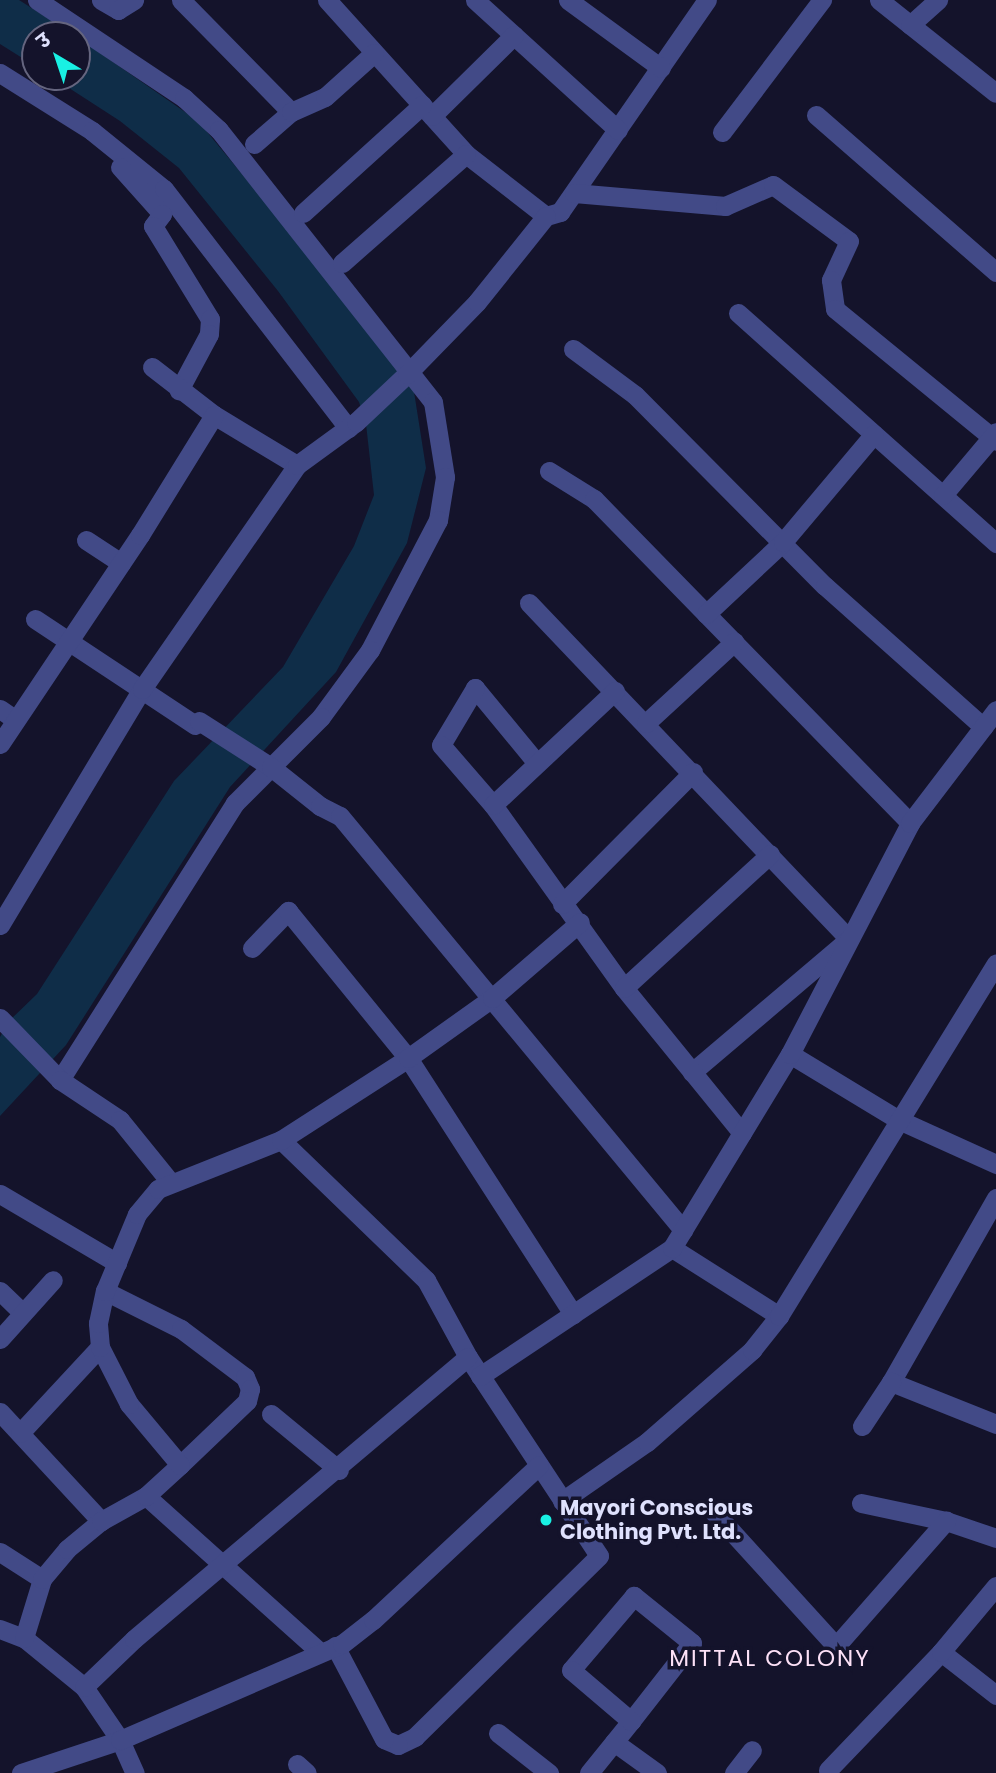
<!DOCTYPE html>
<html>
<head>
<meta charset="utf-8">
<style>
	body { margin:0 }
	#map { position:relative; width:996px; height:1773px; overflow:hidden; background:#14132b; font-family:Poppins,"Noto Sans Devanagari",sans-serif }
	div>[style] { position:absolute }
	.water>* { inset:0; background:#0f2d48 }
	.minor>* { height:19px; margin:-9.5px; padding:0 9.5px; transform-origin:9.5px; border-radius:9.5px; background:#424a87 }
	.dots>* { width:19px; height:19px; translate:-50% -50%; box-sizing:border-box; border:4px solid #14132b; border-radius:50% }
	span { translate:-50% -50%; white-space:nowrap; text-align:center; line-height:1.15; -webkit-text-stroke:7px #14132b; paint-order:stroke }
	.poi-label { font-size:21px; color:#dfe1fd; font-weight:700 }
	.left { translate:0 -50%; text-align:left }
	.neighbourhood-label { font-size:23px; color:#fde1f7; letter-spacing:2px }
	.north { position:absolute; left:21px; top:21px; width:70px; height:70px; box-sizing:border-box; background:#14132b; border:2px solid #65657f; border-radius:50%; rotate:321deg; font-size:19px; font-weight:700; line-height:28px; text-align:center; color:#dfe1fd }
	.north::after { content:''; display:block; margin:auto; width:24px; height:32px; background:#19f0e3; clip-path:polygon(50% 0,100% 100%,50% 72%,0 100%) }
</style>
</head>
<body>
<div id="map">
	<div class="water">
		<i style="clip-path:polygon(0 0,19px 0,74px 35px,35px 35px,35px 66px,0 44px)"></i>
		<i style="clip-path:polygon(77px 37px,198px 121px,412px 379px,426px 468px,407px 543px,336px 672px,230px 787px,66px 1045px,0 1116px,0 1037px,8px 1022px,37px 994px,174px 781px,283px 667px,354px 546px,374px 495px,366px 424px,359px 402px,278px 291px,179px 168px,120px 121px,52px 77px,77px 77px)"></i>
	</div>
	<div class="minor">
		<i style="left:37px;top:0;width:177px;rotate:33.7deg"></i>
		<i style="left:184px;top:98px;width:47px;rotate:42.4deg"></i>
		<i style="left:219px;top:130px;width:346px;rotate:51.8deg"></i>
		<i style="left:433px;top:402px;width:76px;rotate:80.9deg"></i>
		<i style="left:445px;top:477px;width:44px;rotate:99.2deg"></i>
		<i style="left:438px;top:520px;width:147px;rotate:117.6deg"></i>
		<i style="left:370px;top:650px;width:83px;rotate:126.2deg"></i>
		<i style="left:321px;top:717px;width:122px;rotate:135deg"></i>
		<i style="left:235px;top:803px;width:328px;rotate:122.3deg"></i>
		<i style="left:101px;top:0;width:20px;rotate:30deg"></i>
		<i style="left:118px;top:10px;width:19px;rotate:-32deg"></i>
		<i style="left:181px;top:0;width:157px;rotate:45.5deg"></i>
		<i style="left:327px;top:0;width:207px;rotate:47.9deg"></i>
		<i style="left:466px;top:154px;width:101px;rotate:37.8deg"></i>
		<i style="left:546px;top:216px;width:15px;rotate:-16deg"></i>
		<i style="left:560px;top:212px;width:258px;rotate:-55.3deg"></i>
		<i style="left:475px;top:0;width:193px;rotate:42.3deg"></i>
		<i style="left:568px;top:0;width:115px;rotate:36.2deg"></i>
		<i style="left:879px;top:0;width:149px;rotate:38.5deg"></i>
		<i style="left:910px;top:25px;width:38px;rotate:-42deg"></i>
		<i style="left:0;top:73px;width:109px;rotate:32.2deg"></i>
		<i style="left:92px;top:131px;width:92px;rotate:38.9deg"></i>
		<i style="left:164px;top:189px;width:302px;rotate:52.4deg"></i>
		<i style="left:816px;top:115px;width:239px;rotate:41.1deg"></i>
		<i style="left:432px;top:116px;width:115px;rotate:-44.6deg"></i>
		<i style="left:722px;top:132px;width:166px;rotate:-52.9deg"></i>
		<i style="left:254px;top:144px;width:49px;rotate:-40.9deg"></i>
		<i style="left:291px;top:112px;width:37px;rotate:-24deg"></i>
		<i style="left:325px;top:97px;width:66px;rotate:-41.9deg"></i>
		<i style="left:120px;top:167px;width:63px;rotate:48.2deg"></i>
		<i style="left:162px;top:214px;width:15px;rotate:127deg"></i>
		<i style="left:153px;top:226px;width:109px;rotate:58.5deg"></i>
		<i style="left:210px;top:319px;width:15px;rotate:94deg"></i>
		<i style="left:209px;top:334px;width:64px;rotate:118.2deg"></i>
		<i style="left:574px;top:193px;width:152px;rotate:4.9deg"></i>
		<i style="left:725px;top:206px;width:52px;rotate:-23.6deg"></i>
		<i style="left:773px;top:185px;width:94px;rotate:36.4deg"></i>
		<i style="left:849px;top:241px;width:43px;rotate:114.8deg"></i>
		<i style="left:831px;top:280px;width:29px;rotate:82deg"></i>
		<i style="left:835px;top:309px;width:208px;rotate:39.3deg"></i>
		<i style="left:303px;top:213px;width:161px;rotate:-42.2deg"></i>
		<i style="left:342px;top:263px;width:165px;rotate:-41.3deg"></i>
		<i style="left:738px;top:313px;width:346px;rotate:41.7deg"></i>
		<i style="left:573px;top:349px;width:77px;rotate:36.6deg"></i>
		<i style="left:635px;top:395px;width:269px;rotate:45.2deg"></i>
		<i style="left:825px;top:586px;width:212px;rotate:41.7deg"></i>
		<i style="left:152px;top:367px;width:78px;rotate:37.7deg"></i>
		<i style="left:214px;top:415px;width:97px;rotate:31.1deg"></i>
		<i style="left:549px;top:471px;width:53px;rotate:31.9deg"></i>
		<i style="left:594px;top:499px;width:453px;rotate:45.7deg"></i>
		<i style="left:943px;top:495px;width:82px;rotate:-49.9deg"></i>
		<i style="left:86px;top:540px;width:42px;rotate:33.3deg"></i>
		<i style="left:529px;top:603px;width:464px;rotate:46.4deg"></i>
		<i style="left:849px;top:939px;width:206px;rotate:139.7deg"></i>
		<i style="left:706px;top:614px;width:105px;rotate:-43.1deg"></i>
		<i style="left:783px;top:542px;width:141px;rotate:-49.9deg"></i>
		<i style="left:35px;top:619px;width:192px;rotate:33.5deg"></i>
		<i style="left:0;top:709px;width:19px;rotate:35deg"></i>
		<i style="left:199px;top:721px;width:85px;rotate:32.6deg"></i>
		<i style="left:271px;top:767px;width:63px;rotate:38.5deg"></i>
		<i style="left:320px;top:806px;width:22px;rotate:27deg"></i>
		<i style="left:340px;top:816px;width:538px;rotate:50.36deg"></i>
		<i style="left:646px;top:723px;width:120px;rotate:-42.6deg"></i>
		<i style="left:0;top:744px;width:252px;rotate:-56.2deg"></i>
		<i style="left:140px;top:535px;width:141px;rotate:-58.3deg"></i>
		<i style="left:536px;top:762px;width:96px;rotate:-129.5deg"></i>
		<i style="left:475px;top:688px;width:66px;rotate:120.8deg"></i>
		<i style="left:441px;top:745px;width:79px;rotate:49.1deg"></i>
		<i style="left:493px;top:805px;width:225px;rotate:54.4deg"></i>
		<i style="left:624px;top:988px;width:187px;rotate:50.9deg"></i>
		<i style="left:493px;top:805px;width:167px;rotate:-43.1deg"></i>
		<i style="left:562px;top:904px;width:186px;rotate:-45.2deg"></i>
		<i style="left:0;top:925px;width:275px;rotate:-59deg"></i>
		<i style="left:142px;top:689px;width:272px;rotate:-55.3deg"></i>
		<i style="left:297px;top:465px;width:73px;rotate:-36.1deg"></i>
		<i style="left:356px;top:422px;width:70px;rotate:-43.3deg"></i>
		<i style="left:407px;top:374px;width:100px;rotate:-45.8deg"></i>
		<i style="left:477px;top:302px;width:110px;rotate:-51.3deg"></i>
		<i style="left:252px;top:948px;width:52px;rotate:-45.8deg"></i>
		<i style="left:288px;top:911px;width:190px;rotate:50.8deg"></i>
		<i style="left:408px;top:1058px;width:305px;rotate:57.2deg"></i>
		<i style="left:624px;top:988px;width:198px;rotate:-42.5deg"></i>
		<i style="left:0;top:1018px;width:86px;rotate:45.9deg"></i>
		<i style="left:60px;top:1080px;width:72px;rotate:33.7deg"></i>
		<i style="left:120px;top:1120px;width:81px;rotate:51deg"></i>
		<i style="left:790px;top:1054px;width:127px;rotate:31.2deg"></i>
		<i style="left:899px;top:1120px;width:107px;rotate:24.4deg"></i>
		<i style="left:281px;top:1140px;width:202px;rotate:44deg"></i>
		<i style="left:426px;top:1280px;width:88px;rotate:61.4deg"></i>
		<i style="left:468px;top:1357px;width:238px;rotate:56.6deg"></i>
		<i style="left:599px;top:1556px;width:258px;rotate:135.5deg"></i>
		<i style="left:415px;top:1737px;width:19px;rotate:155deg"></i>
		<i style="left:398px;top:1745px;width:15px;rotate:-157deg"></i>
		<i style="left:384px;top:1739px;width:105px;rotate:-117.8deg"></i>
		<i style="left:0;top:1194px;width:136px;rotate:30.5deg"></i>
		<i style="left:996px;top:1198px;width:212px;rotate:119.7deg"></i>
		<i style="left:891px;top:1382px;width:113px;rotate:21.8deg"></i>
		<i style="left:672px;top:1248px;width:127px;rotate:32.4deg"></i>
		<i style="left:0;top:1291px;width:30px;rotate:44deg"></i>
		<i style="left:105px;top:1291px;width:85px;rotate:26.6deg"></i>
		<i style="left:181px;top:1329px;width:80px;rotate:36.9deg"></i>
		<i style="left:245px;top:1377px;width:13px;rotate:67deg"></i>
		<i style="left:250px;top:1389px;width:12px;rotate:104deg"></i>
		<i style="left:247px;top:1401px;width:93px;rotate:136.3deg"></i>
		<i style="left:0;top:1339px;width:79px;rotate:-48.1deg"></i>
		<i style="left:480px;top:1376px;width:231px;rotate:-33.7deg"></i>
		<i style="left:672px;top:1248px;width:227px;rotate:-58.7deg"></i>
		<i style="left:790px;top:1054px;width:260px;rotate:-62.5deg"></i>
		<i style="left:910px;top:823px;width:142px;rotate:-52.7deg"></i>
		<i style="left:0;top:1412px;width:149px;rotate:47.2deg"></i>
		<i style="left:271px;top:1414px;width:88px;rotate:39.5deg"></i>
		<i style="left:862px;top:1426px;width:53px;rotate:-56.6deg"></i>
		<i style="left:20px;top:1433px;width:117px;rotate:-47.1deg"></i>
		<i style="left:146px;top:1496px;width:234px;rotate:41.9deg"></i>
		<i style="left:562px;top:1501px;width:103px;rotate:-34.8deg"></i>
		<i style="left:647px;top:1442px;width:140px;rotate:-41.2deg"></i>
		<i style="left:752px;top:1350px;width:43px;rotate:-51.5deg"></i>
		<i style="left:779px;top:1316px;width:414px;rotate:-58.4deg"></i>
		<i style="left:861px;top:1503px;width:87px;rotate:12deg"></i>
		<i style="left:946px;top:1521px;width:53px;rotate:18.8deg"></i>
		<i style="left:713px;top:1511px;width:183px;rotate:47.7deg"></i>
		<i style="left:836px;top:1646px;width:167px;rotate:-48.7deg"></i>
		<i style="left:0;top:1552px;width:50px;rotate:32.7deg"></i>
		<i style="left:0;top:1629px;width:26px;rotate:21deg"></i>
		<i style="left:24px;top:1638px;width:77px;rotate:39.2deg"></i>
		<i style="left:84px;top:1687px;width:64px;rotate:55.8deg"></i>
		<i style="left:120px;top:1740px;width:36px;rotate:66deg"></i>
		<i style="left:24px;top:1638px;width:62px;rotate:-73deg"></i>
		<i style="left:42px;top:1579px;width:39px;rotate:-50deg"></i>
		<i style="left:67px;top:1549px;width:44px;rotate:-39.5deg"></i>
		<i style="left:101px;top:1521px;width:51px;rotate:-29.1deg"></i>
		<i style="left:146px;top:1496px;width:46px;rotate:-42.4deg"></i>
		<i style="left:180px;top:1465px;width:80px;rotate:-129.9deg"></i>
		<i style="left:129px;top:1404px;width:64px;rotate:-117deg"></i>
		<i style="left:100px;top:1347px;width:24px;rotate:-95deg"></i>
		<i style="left:98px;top:1323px;width:33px;rotate:-78deg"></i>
		<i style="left:105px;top:1291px;width:83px;rotate:-67.4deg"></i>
		<i style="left:137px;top:1214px;width:33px;rotate:-50deg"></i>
		<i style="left:158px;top:1189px;width:132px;rotate:-21.7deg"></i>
		<i style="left:281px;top:1140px;width:151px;rotate:-32.8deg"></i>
		<i style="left:408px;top:1058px;width:103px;rotate:-35.5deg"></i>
		<i style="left:492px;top:998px;width:116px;rotate:-40.8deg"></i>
		<i style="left:941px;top:1652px;width:70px;rotate:38deg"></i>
		<i style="left:84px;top:1687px;width:69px;rotate:-43.8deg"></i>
		<i style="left:134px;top:1639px;width:437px;rotate:-40.2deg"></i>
		<i style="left:498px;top:1733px;width:65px;rotate:38.1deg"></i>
		<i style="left:614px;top:1742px;width:53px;rotate:35.8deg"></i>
		<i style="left:297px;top:1764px;width:13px;rotate:42deg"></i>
		<i style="left:828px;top:1770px;width:163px;rotate:-46.2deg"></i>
		<i style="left:941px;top:1652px;width:86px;rotate:-50.2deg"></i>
		<i style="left:21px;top:1773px;width:104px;rotate:-18.4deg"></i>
		<i style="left:120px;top:1740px;width:242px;rotate:-23.4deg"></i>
		<i style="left:342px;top:1644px;width:39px;rotate:-38deg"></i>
		<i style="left:373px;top:1620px;width:227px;rotate:-43deg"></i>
		<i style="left:589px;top:1773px;width:67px;rotate:-51.1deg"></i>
		<i style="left:631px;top:1721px;width:99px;rotate:-52deg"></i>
		<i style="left:692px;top:1643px;width:75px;rotate:-141deg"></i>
		<i style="left:634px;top:1596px;width:97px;rotate:130.4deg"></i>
		<i style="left:571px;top:1670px;width:79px;rotate:40.4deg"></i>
		<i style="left:734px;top:1773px;width:29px;rotate:-52deg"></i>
	</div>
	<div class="dots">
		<i style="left:546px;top:1520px;background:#19f0e3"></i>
	</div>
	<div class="poi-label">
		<span class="left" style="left:560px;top:1520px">Mayori Conscious<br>Clothing Pvt. Ltd.</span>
	</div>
	<div class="neighbourhood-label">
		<span style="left:770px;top:1658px">MITTAL COLONY</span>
	</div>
	<div class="north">उ</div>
</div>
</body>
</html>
